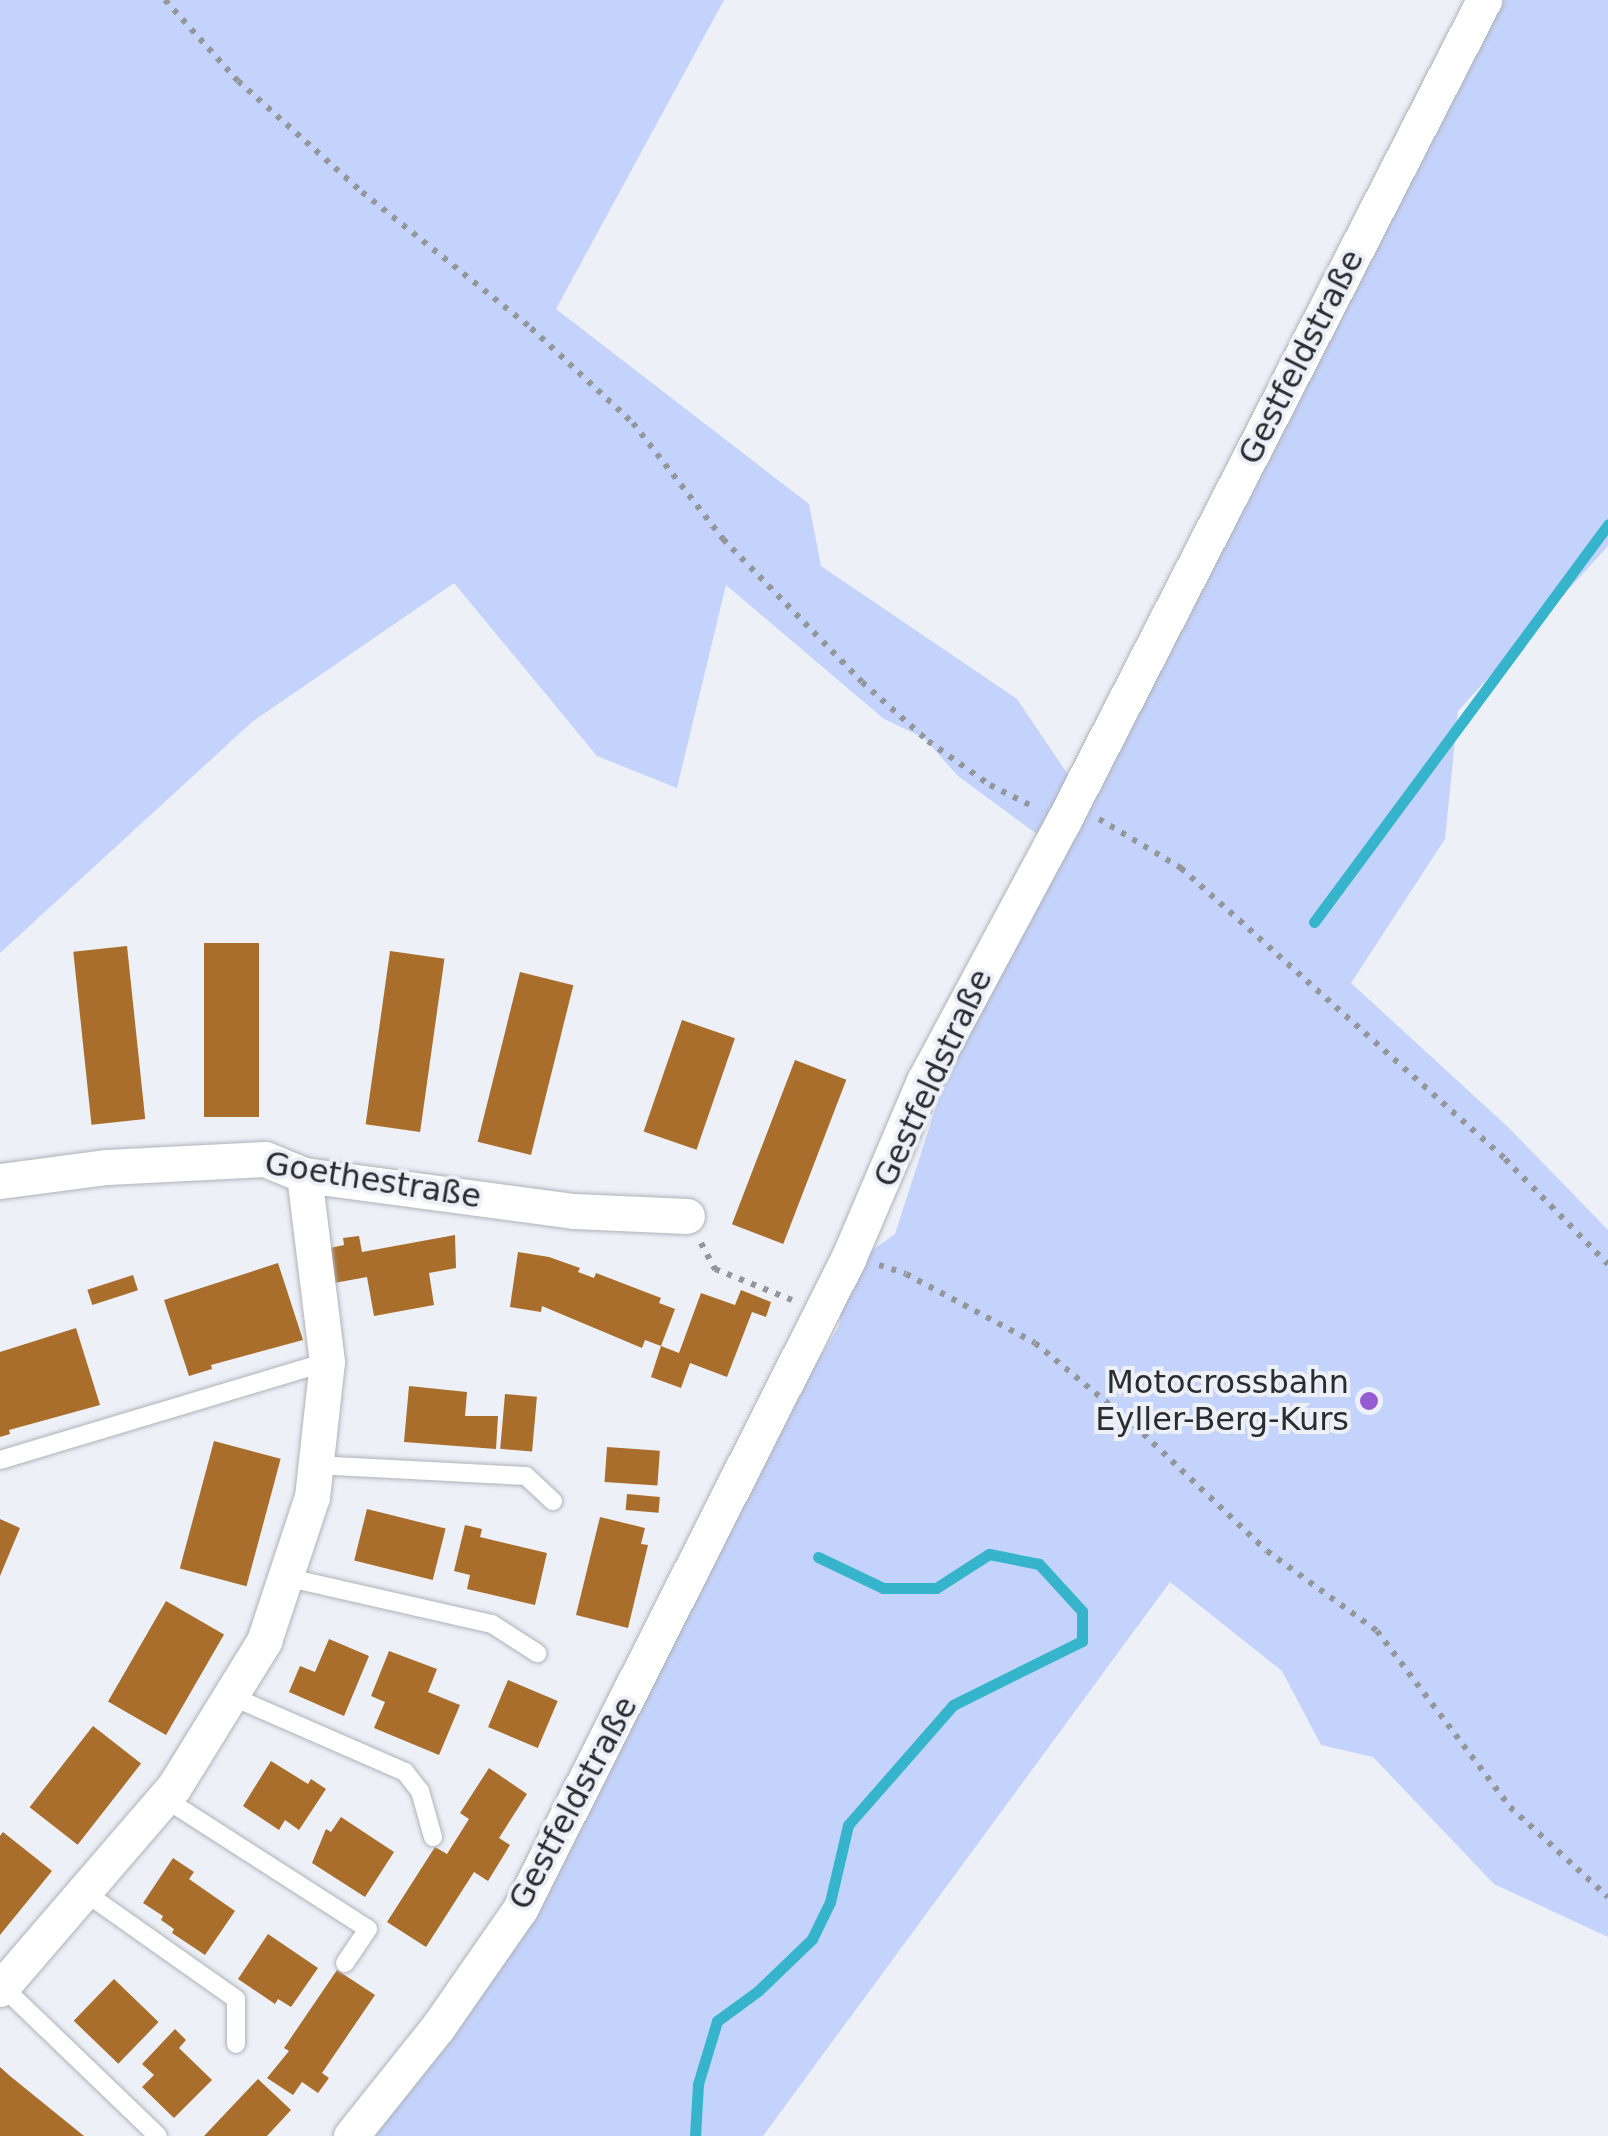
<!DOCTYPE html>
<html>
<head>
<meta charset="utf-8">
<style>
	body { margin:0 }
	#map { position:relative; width:1608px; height:2136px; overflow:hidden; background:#edf0f7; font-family:"DejaVu Sans",sans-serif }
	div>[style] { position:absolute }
	.green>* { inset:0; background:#c4d3fb }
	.stream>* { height:11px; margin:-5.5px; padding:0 5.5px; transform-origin:5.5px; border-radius:5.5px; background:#36b4cb }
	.building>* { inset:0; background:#a96e2b; transform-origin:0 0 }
	.path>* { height:6px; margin-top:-3px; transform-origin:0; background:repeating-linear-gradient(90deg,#94969b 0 5px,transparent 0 13px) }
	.roads { filter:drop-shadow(0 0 2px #afb2b9) drop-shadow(0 0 2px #afb2b9) }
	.service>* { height:18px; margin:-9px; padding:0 9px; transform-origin:9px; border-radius:9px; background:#fff }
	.minor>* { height:35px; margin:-17.5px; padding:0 17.5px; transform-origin:17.5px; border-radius:17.5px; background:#fff }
	.dots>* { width:28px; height:28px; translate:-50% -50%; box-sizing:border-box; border:5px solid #edf0f7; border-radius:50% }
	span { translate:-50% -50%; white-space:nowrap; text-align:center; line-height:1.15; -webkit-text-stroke:8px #edf0f7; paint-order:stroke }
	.street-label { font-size:32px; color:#2b2c2f }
	.poi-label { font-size:32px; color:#2b2c2f }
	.right { translate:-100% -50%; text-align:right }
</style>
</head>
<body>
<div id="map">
	<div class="green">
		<i style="clip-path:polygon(0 0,724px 0,556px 309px,809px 504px,821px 566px,1017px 699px,1079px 791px,1484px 0,1608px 0,1608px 546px,1458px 711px,1445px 839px,1351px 983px,1509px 1128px,1608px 1230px,1608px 1937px,1494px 1884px,1373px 1757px,1321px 1745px,1282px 1671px,1170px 1582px,763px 2136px,351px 2136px,438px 2027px,701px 1556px,839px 1326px,847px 1268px,895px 1234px,942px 1088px,1061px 852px,958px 776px,924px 738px,884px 719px,726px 585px,677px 788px,597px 756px,454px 583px,252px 722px,0 953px)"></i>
	</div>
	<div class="stream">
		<i style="left:1314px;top:922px;width:495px;rotate:-53.5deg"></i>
		<i style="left:695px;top:2136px;width:52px;rotate:-86.7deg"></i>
		<i style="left:698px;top:2084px;width:66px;rotate:-73.2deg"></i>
		<i style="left:717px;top:2021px;width:51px;rotate:-36.2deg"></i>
		<i style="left:758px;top:1991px;width:75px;rotate:-43.9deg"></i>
		<i style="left:812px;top:1939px;width:41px;rotate:-64.1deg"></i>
		<i style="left:830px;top:1902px;width:79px;rotate:-76.8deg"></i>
		<i style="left:848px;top:1825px;width:159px;rotate:-48.8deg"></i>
		<i style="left:953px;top:1705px;width:144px;rotate:-26.4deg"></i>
		<i style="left:1082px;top:1641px;width:30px;rotate:-90deg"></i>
		<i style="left:1082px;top:1611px;width:64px;rotate:-132.5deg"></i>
		<i style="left:1039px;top:1564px;width:51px;rotate:-168.7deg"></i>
		<i style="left:989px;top:1554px;width:63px;rotate:147.3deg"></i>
		<i style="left:936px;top:1588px;width:53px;rotate:180deg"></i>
		<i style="left:883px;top:1588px;width:72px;rotate:-154.5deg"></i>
	</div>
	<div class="building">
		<i style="left:204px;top:943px;width:55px;height:174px"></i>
		<i style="left:127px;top:946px;width:174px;height:54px;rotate:84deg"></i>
		<i style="left:390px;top:951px;width:55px;height:175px;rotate:8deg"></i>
		<i style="left:520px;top:972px;width:55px;height:175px;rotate:14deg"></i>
		<i style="left:682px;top:1020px;width:56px;height:118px;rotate:19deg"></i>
		<i style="left:795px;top:1060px;width:55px;height:176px;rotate:21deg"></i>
		<i style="clip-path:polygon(455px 1235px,456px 1268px,429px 1273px,434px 1305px,374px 1316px,367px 1277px,334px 1283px,330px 1248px,344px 1245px,343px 1238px,359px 1236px,362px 1252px)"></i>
		<i style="clip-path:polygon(518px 1252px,549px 1257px,580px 1268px,578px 1272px,594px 1278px,596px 1273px,661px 1298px,659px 1303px,675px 1309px,661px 1346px,645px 1340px,642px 1348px,542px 1306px,541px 1312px,510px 1307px)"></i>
		<i style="clip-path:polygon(278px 1263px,303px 1340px,211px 1365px,212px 1369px,189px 1376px,164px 1300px)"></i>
		<i style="left:133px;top:1275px;width:16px;height:48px;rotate:72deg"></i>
		<i style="clip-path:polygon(741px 1290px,771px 1302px,766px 1317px,752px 1312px,727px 1377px,690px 1363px,681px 1388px,651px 1377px,661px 1346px,679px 1353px,701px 1293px,735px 1305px)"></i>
		<i style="clip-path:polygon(76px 1328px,100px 1405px,9px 1430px,10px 1434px,0 1437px,0 1352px)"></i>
		<i style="clip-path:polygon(409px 1386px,467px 1392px,465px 1416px,498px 1416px,496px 1449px,404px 1442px)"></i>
		<i style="left:505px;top:1394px;width:32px;height:55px;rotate:5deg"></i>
		<i style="left:214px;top:1441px;width:69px;height:132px;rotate:15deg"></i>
		<i style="left:607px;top:1447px;width:53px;height:35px;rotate:4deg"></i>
		<i style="left:627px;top:1494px;width:33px;height:16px;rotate:5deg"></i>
		<i style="left:367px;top:1509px;width:81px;height:53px;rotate:14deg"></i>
		<i style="clip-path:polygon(600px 1517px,645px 1528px,641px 1544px,648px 1545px,628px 1628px,576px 1615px)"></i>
		<i style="clip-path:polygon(0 1519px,20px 1528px,0 1576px)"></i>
		<i style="clip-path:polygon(465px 1525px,482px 1529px,480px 1537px,547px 1553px,535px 1605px,467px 1589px,470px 1575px,454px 1571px)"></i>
		<i style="left:166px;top:1601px;width:67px;height:116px;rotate:30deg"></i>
		<i style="clip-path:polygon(329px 1639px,369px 1656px,344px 1716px,289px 1692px,300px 1666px,315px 1672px)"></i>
		<i style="clip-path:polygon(389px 1651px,437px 1669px,428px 1692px,460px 1705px,439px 1755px,374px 1728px,385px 1702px,371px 1696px)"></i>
		<i style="left:508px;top:1680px;width:54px;height:51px;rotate:23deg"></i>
		<i style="left:93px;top:1726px;width:61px;height:103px;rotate:38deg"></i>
		<i style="clip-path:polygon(271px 1761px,308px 1784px,311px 1779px,326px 1789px,299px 1830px,285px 1820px,279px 1830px,243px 1806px)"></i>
		<i style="clip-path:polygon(489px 1768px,527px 1794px,499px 1838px,510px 1845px,488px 1881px,474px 1872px,426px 1947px,387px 1922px,435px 1847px,447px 1854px,469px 1819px,460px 1813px)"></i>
		<i style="clip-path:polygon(341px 1817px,394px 1852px,365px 1897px,312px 1863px,326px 1829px,331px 1832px)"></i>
		<i style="clip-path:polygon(3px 1832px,52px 1871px,0 1935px,0 1836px)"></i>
		<i style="clip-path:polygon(173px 1858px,194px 1872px,189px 1879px,235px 1911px,205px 1955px,172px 1933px,174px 1929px,161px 1920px,163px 1916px,143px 1903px)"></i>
		<i style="clip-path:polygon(268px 1934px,318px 1968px,291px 2007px,278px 1999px,275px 2004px,238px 1979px)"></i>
		<i style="clip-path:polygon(337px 1970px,375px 1995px,322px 2073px,329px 2078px,318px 2093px,302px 2082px,293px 2095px,267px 2078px,289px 2051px,284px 2048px)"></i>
		<i style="left:114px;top:1979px;width:62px;height:58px;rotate:44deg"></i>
		<i style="clip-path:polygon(175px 2029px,186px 2040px,179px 2048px,212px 2080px,174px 2118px,142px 2087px,154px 2075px,142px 2064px)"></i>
		<i style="clip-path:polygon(0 2067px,10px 2076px,84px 2136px,0 2136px)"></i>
		<i style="clip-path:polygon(258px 2079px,291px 2110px,267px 2136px,204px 2136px)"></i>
	</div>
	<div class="path">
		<i style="left:165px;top:0;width:109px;rotate:48deg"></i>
		<i style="left:238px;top:81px;width:166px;rotate:41.8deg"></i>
		<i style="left:362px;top:192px;width:217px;rotate:38.8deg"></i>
		<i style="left:531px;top:328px;width:139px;rotate:43deg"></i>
		<i style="left:633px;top:423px;width:147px;rotate:52.2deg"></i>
		<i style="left:723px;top:539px;width:199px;rotate:45.8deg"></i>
		<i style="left:862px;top:682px;width:89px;rotate:41.8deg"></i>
		<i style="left:928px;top:741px;width:76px;rotate:35.4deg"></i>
		<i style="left:990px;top:785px;width:51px;rotate:26.6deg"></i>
		<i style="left:1099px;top:819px;width:96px;rotate:30.9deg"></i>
		<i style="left:1181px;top:868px;width:435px;rotate:41.9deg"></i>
		<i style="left:1505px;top:1159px;width:147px;rotate:45.6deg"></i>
		<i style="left:701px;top:1243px;width:30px;rotate:62deg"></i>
		<i style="left:715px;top:1269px;width:83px;rotate:21.9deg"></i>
		<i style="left:879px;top:1265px;width:28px;rotate:18deg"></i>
		<i style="left:906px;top:1274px;width:146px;rotate:28.1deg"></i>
		<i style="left:1035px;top:1343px;width:129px;rotate:39.6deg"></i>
		<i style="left:1134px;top:1425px;width:183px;rotate:43.5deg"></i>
		<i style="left:1267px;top:1551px;width:136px;rotate:36deg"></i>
		<i style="left:1377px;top:1631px;width:221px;rotate:52.9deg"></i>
		<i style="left:1510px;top:1807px;width:133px;rotate:42.6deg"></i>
	</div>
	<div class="roads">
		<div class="service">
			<i style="left:0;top:1460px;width:341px;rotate:-16.7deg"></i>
			<i style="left:315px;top:1465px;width:211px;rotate:3deg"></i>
			<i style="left:526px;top:1476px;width:37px;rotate:43deg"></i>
			<i style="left:285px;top:1577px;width:212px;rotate:12.8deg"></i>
			<i style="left:492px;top:1624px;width:54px;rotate:32.8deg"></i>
			<i style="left:231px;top:1696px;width:190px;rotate:23.6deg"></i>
			<i style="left:405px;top:1772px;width:24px;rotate:52deg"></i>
			<i style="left:420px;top:1791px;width:48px;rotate:74.2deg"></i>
			<i style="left:164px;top:1798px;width:242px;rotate:32.7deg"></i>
			<i style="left:368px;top:1929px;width:41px;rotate:124.1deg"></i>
			<i style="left:83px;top:1891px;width:187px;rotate:35.2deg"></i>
			<i style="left:236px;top:1999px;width:45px;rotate:90deg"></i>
			<i style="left:2px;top:1986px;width:216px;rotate:43.9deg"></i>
		</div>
		<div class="minor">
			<i style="left:0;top:1181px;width:108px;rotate:-7.5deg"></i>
			<i style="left:107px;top:1167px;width:158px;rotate:-2.9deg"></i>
			<i style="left:265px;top:1159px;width:42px;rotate:22.3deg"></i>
			<i style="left:304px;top:1175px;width:272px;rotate:7.6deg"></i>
			<i style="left:574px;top:1211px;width:113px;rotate:2.5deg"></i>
			<i style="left:0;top:1989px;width:267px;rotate:-49.3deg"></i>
			<i style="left:174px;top:1787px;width:172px;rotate:-58.3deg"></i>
			<i style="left:264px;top:1641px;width:152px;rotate:-71.6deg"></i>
			<i style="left:312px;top:1497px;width:136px;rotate:-83.7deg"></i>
			<i style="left:327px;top:1362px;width:188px;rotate:-97deg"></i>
			<i style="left:351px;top:2136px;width:139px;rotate:-51.4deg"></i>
			<i style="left:438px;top:2027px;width:144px;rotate:-55.2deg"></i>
			<i style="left:520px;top:1909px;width:728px;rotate:-63.22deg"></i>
			<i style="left:848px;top:1259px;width:194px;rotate:-66.9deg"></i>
			<i style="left:924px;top:1081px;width:294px;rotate:-61.8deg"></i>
			<i style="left:1063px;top:822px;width:924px;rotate:-62.88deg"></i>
		</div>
	</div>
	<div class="dots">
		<i style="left:1369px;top:1401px;background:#945bd3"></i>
	</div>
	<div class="street-label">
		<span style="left:1301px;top:357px;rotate:-63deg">Gestfeldstraße</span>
		<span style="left:933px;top:1078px;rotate:-65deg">Gestfeldstraße</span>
		<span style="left:373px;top:1180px;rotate:9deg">Goethestraße</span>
		<span style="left:573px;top:1803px;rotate:-62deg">Gestfeldstraße</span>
	</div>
	<div class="poi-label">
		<span class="right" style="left:1349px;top:1401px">Motocrossbahn<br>Eyller-Berg-Kurs</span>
	</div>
</div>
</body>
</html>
